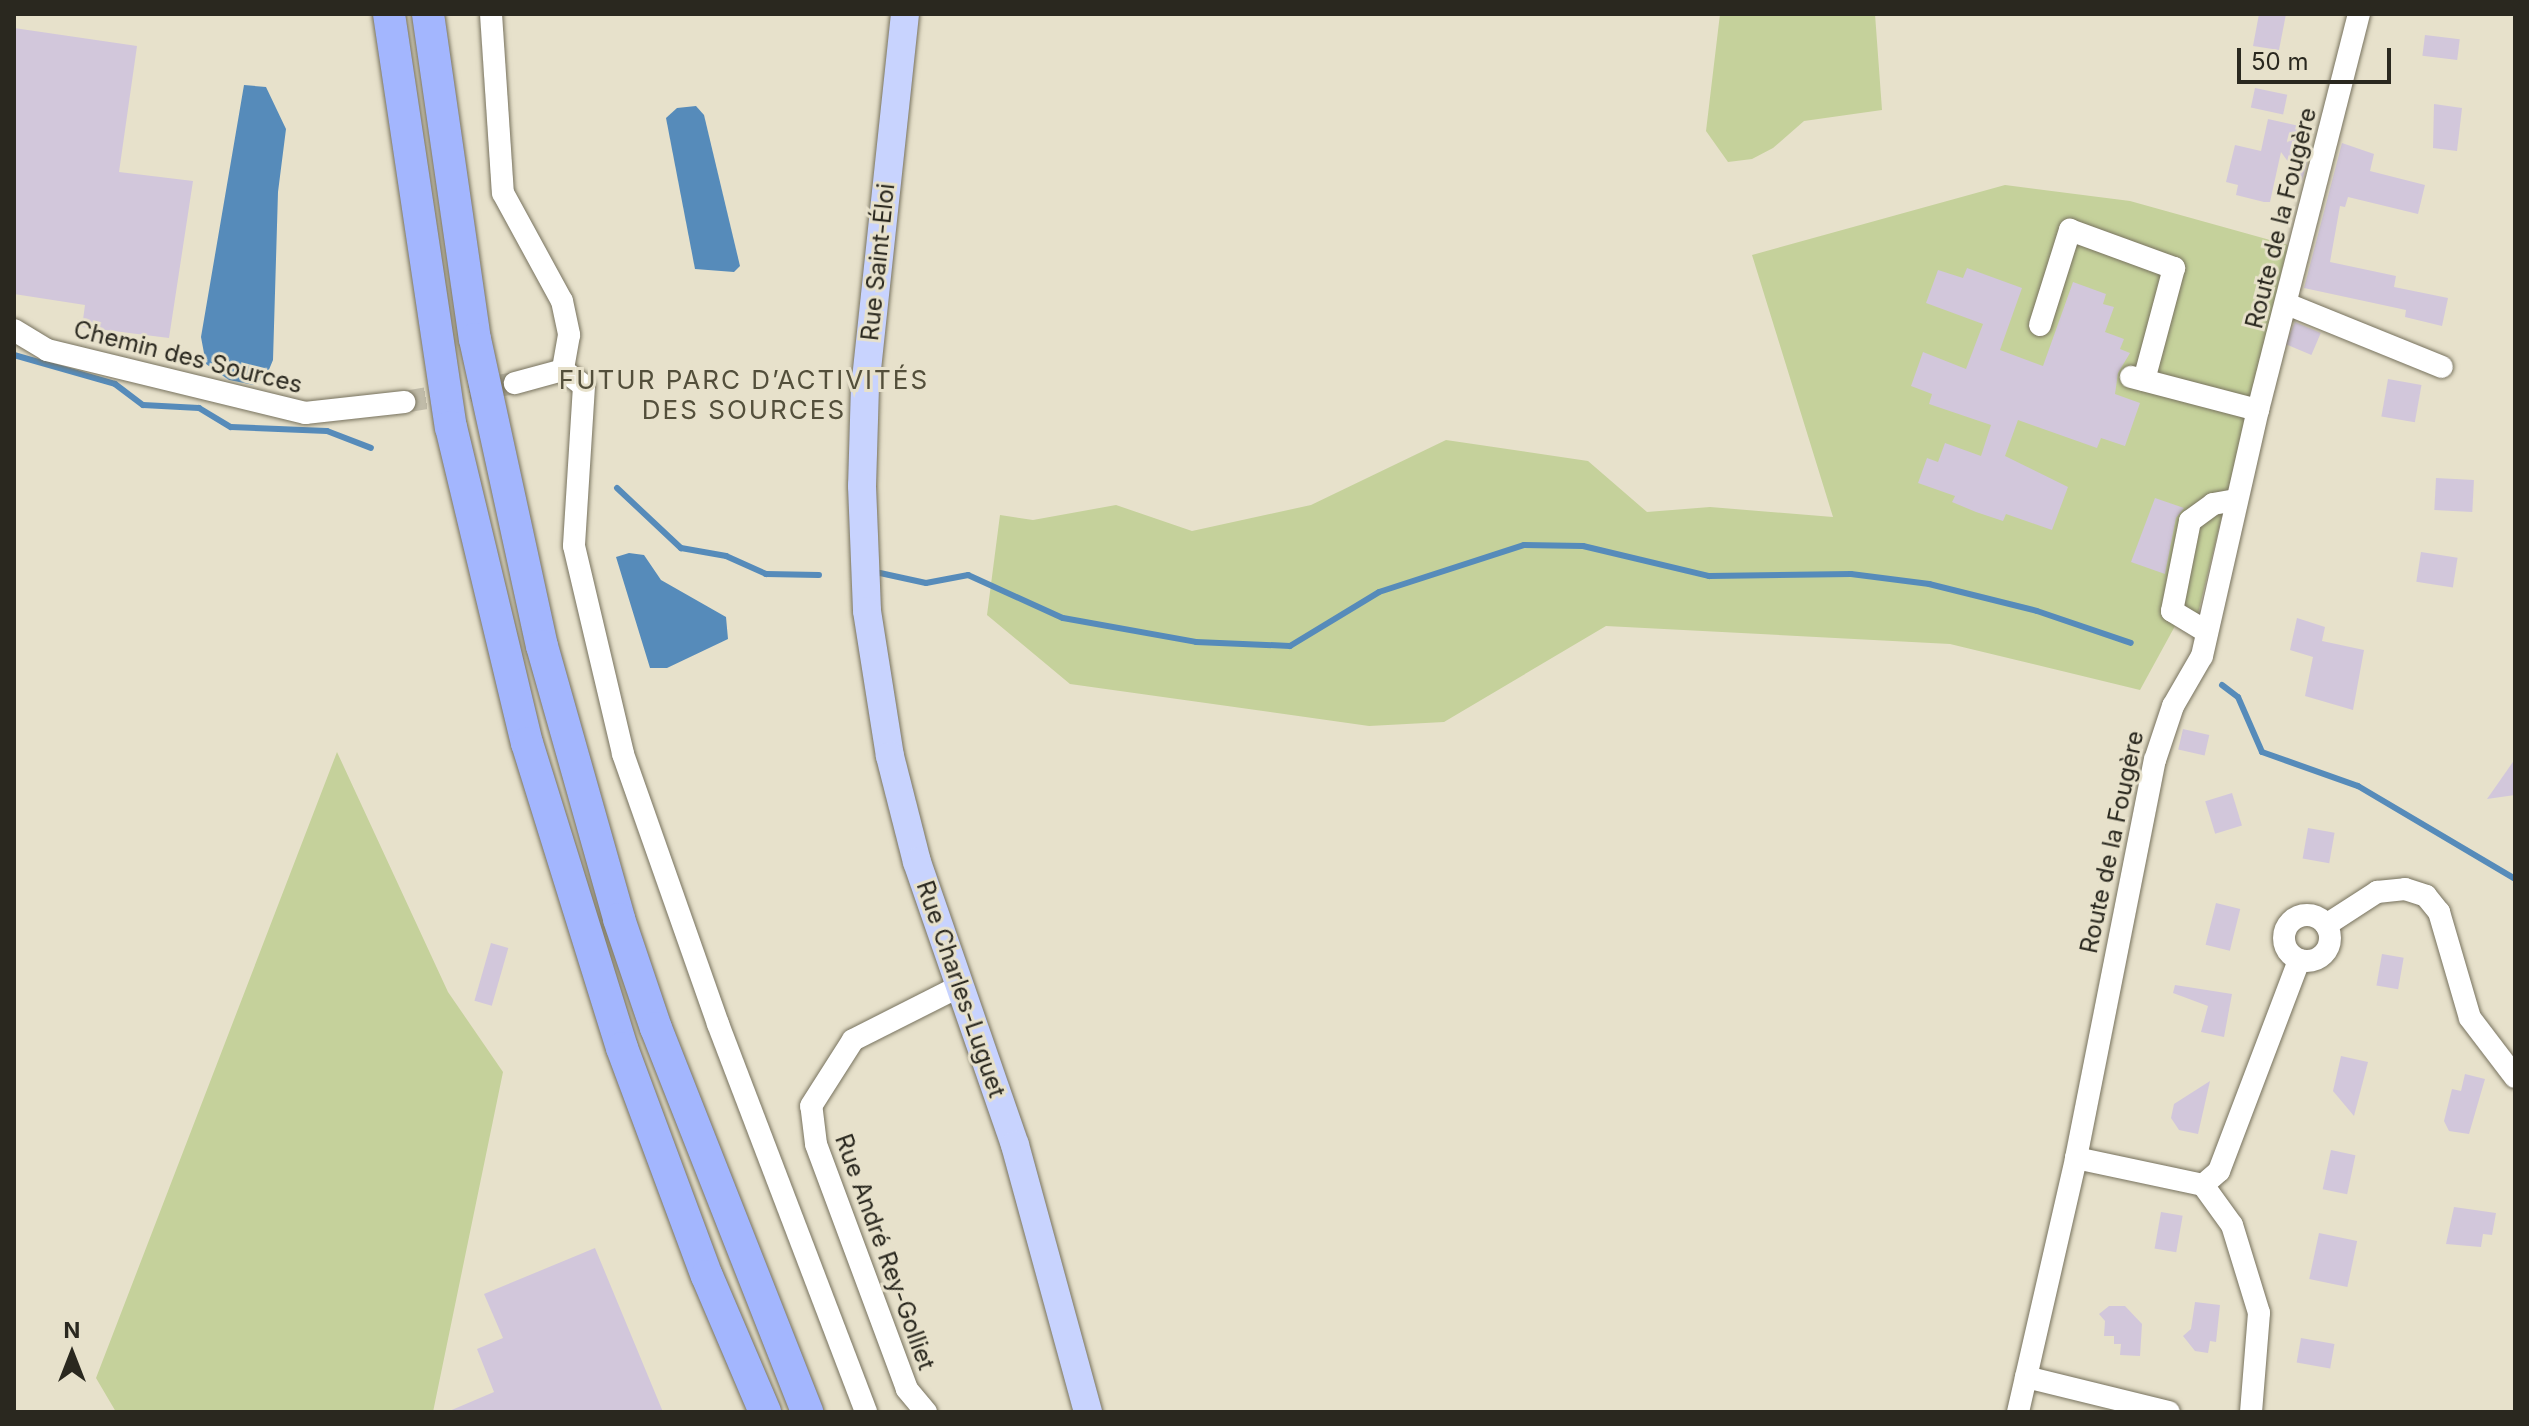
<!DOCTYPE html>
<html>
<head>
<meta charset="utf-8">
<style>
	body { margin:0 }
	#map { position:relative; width:2529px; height:1426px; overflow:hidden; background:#e7e1cb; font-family:Inter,sans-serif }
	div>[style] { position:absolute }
	.green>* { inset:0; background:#c5d19b }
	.water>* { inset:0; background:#568bba }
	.stream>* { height:6px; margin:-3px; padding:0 3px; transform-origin:3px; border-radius:3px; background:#568bba }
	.building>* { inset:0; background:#d2c7db; transform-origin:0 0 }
	.minor-tunnel>* { height:22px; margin-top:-11px; transform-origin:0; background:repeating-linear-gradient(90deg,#c1bca9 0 22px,transparent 0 33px) }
	.roads { filter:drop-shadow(0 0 2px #77725e) drop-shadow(0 0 2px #77725e) }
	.minor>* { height:22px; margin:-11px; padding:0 11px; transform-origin:11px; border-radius:11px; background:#fff }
	.minor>.ring { margin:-11px; padding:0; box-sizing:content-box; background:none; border:22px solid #fff; border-radius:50% }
	.major>* { height:28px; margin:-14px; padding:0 14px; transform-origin:14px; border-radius:14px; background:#c8d3fe }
	.highway>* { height:32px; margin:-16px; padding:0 16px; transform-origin:16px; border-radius:16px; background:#a3b6fe }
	span { translate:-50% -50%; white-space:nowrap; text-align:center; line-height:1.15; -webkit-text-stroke:6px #e7e1cb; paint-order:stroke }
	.street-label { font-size:24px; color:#2a281f }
	.neighbourhood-label { font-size:26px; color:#534f3b; letter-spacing:2px }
	.frame { position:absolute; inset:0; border:16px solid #2a281f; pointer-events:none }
	.north { position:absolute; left:32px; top:1314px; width:80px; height:80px; -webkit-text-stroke:6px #e7e1cb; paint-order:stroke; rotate:0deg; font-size:22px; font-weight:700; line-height:32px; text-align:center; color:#2a281f }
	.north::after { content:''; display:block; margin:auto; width:28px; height:36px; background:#2a281f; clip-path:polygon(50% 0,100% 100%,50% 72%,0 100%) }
	.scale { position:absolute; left:2237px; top:48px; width:154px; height:36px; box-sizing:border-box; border:4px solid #2a281f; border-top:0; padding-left:10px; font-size:24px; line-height:28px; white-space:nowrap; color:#2a281f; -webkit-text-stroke:6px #e7e1cb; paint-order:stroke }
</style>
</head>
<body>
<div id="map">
	<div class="green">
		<i style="clip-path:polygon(1720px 14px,1875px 14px,1882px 110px,1804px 121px,1773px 148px,1752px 159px,1728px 162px,1706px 131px)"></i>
		<i style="clip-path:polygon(2005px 185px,2130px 201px,2288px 245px,2193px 634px,2175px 626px,2140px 690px,1950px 644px,1606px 626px,1444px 722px,1369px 726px,1070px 684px,987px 615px,1000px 515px,1033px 520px,1116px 505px,1192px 531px,1311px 505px,1446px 440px,1588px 461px,1647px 512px,1710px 507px,1833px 517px,1752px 255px)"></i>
		<i style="clip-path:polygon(337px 752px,448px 992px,503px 1072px,433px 1412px,116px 1412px,96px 1378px)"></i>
	</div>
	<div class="water">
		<i style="clip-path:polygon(244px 85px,266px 87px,286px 129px,278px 192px,273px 360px,268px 372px,254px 385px,229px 380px,206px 364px,201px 337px)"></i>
		<i style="clip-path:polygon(696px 106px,704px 115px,740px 266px,734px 272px,695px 269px,666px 118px,677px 108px)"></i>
		<i style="clip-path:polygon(629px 553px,644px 555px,661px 580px,726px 617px,728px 639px,667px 668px,650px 668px,616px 557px)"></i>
	</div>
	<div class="stream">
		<i style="left:14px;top:355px;width:105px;rotate:16deg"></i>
		<i style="left:115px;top:384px;width:35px;rotate:37deg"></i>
		<i style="left:143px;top:405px;width:56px;rotate:3.1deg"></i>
		<i style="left:199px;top:408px;width:37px;rotate:31deg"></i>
		<i style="left:231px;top:427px;width:96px;rotate:2.4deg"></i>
		<i style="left:327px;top:431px;width:47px;rotate:21.1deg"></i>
		<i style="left:617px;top:488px;width:88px;rotate:43.2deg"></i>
		<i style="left:681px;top:548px;width:46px;rotate:10.1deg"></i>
		<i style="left:726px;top:556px;width:44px;rotate:24.2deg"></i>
		<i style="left:766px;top:574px;width:53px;rotate:1.1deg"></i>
		<i style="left:880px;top:573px;width:47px;rotate:12.3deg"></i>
		<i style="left:926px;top:583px;width:43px;rotate:-10.8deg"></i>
		<i style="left:968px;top:575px;width:104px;rotate:24.4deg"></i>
		<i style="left:1063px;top:618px;width:135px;rotate:10.2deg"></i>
		<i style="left:1196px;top:642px;width:94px;rotate:2.4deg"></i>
		<i style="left:1290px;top:646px;width:104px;rotate:-31.2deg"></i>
		<i style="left:1379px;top:592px;width:152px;rotate:-18deg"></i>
		<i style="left:1524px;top:545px;width:59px;rotate:1deg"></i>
		<i style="left:1583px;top:546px;width:130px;rotate:13.4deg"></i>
		<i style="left:1709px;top:576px;width:142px;rotate:-0.8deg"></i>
		<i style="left:1851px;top:574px;width:79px;rotate:7.3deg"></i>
		<i style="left:1929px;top:584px;width:111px;rotate:14deg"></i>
		<i style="left:2037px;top:611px;width:99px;rotate:18.8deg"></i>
		<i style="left:2222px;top:685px;width:20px;rotate:37deg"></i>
		<i style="left:2238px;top:697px;width:60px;rotate:66.4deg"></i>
		<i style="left:2262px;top:752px;width:102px;rotate:19.5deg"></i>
		<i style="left:2358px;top:786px;width:182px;rotate:30.6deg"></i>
	</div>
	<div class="building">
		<i style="clip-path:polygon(2259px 14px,2286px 14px,2279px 50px,2253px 46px)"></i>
		<i style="clip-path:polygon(14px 28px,137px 46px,119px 172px,193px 181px,169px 338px,82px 327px,85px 305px,14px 294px)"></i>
		<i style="left:2425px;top:35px;width:35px;height:21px;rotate:7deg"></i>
		<i style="left:2255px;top:88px;width:33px;height:20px;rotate:12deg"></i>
		<i style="clip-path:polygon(2434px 104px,2462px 108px,2457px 151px,2433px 148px)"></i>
		<i style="clip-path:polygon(2268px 119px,2299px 126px,2294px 149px,2309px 155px,2302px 181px,2281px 152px,2270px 202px,2264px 202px,2236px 195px,2238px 185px,2226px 182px,2235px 145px,2261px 151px)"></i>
		<i style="clip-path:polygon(2342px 143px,2374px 154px,2370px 171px,2425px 185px,2418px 214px,2348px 197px,2345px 207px,2340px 206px,2330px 262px,2396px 276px,2394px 287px,2448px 298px,2442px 326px,2405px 317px,2406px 310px,2304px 288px)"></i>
		<i style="clip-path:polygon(1967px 268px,2022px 288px,2000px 350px,2043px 366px,2073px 282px,2106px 294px,2103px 304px,2114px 307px,2105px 332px,2124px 339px,2120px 349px,2130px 353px,2118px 373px,2115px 394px,2140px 403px,2125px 446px,2101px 438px,2097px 448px,2018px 420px,2005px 456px,2068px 487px,2052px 530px,2006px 514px,2003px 521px,1976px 512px,1952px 502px,1955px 496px,1918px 483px,1927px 458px,1938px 462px,1945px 443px,1981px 456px,1991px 425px,1929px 404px,1932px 394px,1911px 386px,1923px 352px,1966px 369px,1983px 324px,1926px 303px,1938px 270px,1963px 278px)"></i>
		<i style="left:2295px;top:322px;width:28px;height:24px;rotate:23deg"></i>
		<i style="left:2388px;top:379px;width:34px;height:38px;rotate:10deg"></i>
		<i style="left:2436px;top:478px;width:38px;height:32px;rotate:3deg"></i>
		<i style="clip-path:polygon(2155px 498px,2184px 508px,2176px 518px,2165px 574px,2131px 562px)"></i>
		<i style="left:2421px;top:552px;width:37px;height:30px;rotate:9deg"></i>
		<i style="clip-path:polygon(2297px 618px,2325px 627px,2322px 641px,2364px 650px,2353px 710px,2305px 696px,2313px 657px,2290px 650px)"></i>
		<i style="left:2183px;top:729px;width:27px;height:21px;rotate:13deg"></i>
		<i style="clip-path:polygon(2515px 759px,2515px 795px,2487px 799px)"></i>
		<i style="left:2232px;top:793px;width:34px;height:28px;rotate:73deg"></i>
		<i style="left:2308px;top:828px;width:27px;height:31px;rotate:10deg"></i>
		<i style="left:2216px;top:903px;width:25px;height:43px;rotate:14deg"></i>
		<i style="left:491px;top:943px;width:18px;height:60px;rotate:16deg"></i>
		<i style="left:2382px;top:954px;width:22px;height:32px;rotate:10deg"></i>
		<i style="clip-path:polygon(2175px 985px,2232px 994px,2224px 1037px,2201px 1032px,2208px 1006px,2173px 993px)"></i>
		<i style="clip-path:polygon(2341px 1056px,2368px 1062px,2354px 1116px,2333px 1091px)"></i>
		<i style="clip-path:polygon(2465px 1074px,2485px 1079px,2469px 1134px,2449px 1131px,2444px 1121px,2452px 1089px,2461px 1091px)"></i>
		<i style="clip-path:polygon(2210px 1081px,2198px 1134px,2179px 1130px,2171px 1118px,2174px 1104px)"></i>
		<i style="left:2331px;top:1150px;width:25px;height:40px;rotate:12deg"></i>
		<i style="clip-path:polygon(2454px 1207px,2496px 1213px,2492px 1235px,2483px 1234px,2481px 1247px,2446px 1244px)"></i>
		<i style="left:2161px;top:1212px;width:22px;height:37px;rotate:10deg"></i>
		<i style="left:2319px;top:1233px;width:39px;height:47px;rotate:12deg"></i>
		<i style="clip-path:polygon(595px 1248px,663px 1412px,447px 1412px,494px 1392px,477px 1349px,503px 1338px,484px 1294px)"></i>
		<i style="clip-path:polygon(2195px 1302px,2220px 1305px,2216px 1342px,2210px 1341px,2208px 1353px,2195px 1351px,2183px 1336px,2191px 1329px)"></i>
		<i style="clip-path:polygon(2109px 1306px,2125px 1306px,2142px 1324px,2140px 1356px,2120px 1355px,2121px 1344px,2114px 1344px,2114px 1336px,2104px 1336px,2105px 1321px,2099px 1314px)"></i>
		<i style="left:2301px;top:1338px;width:34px;height:25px;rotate:10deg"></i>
	</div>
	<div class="minor-tunnel">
		<i style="left:404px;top:402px;width:113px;rotate:-9.7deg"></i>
	</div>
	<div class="roads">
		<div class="minor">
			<i style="left:491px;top:14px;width:179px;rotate:86.2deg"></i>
			<i style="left:503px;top:193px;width:123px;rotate:61.4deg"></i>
			<i style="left:562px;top:301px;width:35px;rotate:78deg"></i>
			<i style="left:569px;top:335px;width:36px;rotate:100deg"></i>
			<i style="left:563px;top:370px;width:50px;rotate:164.8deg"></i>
			<i style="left:2287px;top:304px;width:167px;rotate:22.1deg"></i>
			<i style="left:2040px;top:325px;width:100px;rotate:-72.5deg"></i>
			<i style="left:2070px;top:230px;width:111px;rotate:20.1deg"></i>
			<i style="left:2174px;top:268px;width:116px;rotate:105deg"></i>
			<i style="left:14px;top:330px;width:39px;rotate:31deg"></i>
			<i style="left:47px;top:350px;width:266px;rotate:13.7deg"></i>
			<i style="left:305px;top:413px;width:100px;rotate:-6.3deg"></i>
			<i style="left:563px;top:370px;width:26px;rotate:37deg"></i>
			<i style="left:584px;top:386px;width:160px;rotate:93.6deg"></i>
			<i style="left:574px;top:546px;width:214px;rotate:76.7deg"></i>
			<i style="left:623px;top:754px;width:286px;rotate:70.6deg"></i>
			<i style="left:718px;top:1024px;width:415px;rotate:69.1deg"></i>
			<i style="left:2131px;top:377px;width:131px;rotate:14.6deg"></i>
			<i style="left:2207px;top:632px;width:41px;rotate:-149deg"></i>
			<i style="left:2172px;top:611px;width:92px;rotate:-78.7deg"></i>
			<i style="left:2190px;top:521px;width:29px;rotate:-36deg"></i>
			<i style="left:2213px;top:504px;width:23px;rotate:-10deg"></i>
			<i class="ring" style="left:2284px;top:915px;width:24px;height:24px"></i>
			<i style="left:2326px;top:925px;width:61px;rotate:-32.9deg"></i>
			<i style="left:2377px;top:892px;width:28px;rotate:-6deg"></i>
			<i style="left:2405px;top:889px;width:22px;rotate:18deg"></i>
			<i style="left:2426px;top:896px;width:21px;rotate:51deg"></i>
			<i style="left:2439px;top:912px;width:110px;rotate:73.7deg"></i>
			<i style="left:2470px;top:1018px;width:74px;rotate:52.7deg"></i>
			<i style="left:2076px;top:1158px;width:130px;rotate:12deg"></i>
			<i style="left:2203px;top:1185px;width:21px;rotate:-41deg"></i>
			<i style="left:2219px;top:1171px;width:226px;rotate:-69.2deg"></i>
			<i style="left:2203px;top:1185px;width:49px;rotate:54.1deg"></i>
			<i style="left:2232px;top:1225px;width:92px;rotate:72.9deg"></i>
			<i style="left:2259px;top:1313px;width:99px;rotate:94.6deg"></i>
			<i style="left:2026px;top:1377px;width:147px;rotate:13.8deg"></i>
			<i style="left:926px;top:1412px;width:30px;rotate:-130deg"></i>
			<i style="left:907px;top:1389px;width:261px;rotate:-110.4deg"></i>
			<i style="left:816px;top:1144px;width:38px;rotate:-97deg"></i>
			<i style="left:811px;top:1106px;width:78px;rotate:-57.5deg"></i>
			<i style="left:853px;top:1040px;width:118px;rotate:-26.8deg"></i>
			<i style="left:2018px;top:1412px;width:261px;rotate:-77.1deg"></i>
			<i style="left:2076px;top:1158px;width:406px;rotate:-78.8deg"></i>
			<i style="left:2155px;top:760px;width:57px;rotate:-71.6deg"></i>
			<i style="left:2173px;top:706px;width:58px;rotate:-59.9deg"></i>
			<i style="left:2202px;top:656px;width:252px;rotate:-77.2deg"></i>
			<i style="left:2258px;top:410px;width:409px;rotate:-75.7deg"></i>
		</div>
		<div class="major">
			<i style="left:905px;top:14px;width:374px;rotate:96.1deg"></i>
			<i style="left:865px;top:386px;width:100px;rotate:91.7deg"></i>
			<i style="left:862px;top:486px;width:125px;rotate:87.7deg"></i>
			<i style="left:867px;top:611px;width:147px;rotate:81deg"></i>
			<i style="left:890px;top:756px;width:109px;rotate:75.7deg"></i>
			<i style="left:917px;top:862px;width:299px;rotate:70.9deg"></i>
			<i style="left:1015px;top:1145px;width:277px;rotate:74.7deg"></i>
		</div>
		<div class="highway">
			<i style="left:389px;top:14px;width:418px;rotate:81.5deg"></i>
			<i style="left:451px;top:427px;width:325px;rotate:76.5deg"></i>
			<i style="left:527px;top:743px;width:319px;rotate:72.7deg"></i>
			<i style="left:622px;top:1048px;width:243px;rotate:69.6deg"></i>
			<i style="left:707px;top:1276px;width:148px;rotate:66.9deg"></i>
			<i style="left:428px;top:14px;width:328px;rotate:81.8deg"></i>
			<i style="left:475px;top:339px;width:314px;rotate:77.7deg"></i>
			<i style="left:542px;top:646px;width:284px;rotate:74.2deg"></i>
			<i style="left:619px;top:919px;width:115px;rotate:71.3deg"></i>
			<i style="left:656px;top:1028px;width:413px;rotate:68.5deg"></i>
		</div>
	</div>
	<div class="street-label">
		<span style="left:2281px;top:218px;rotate:-76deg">Route de la Fougère</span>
		<span style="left:878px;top:262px;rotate:-84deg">Rue Saint-Éloi</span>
		<span style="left:188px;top:357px;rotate:14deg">Chemin des Sources</span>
		<span style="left:2112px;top:842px;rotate:-78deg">Route de la Fougère</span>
		<span style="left:961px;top:989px;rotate:71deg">Rue Charles-Luguet</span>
		<span style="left:885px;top:1252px;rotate:70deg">Rue André Rey-Golliet</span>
	</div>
	<div class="neighbourhood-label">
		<span style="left:744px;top:395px">FUTUR PARC D’ACTIVITÉS<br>DES SOURCES</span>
	</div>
	<div class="frame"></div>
	<div class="north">N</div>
	<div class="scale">50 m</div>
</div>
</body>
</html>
